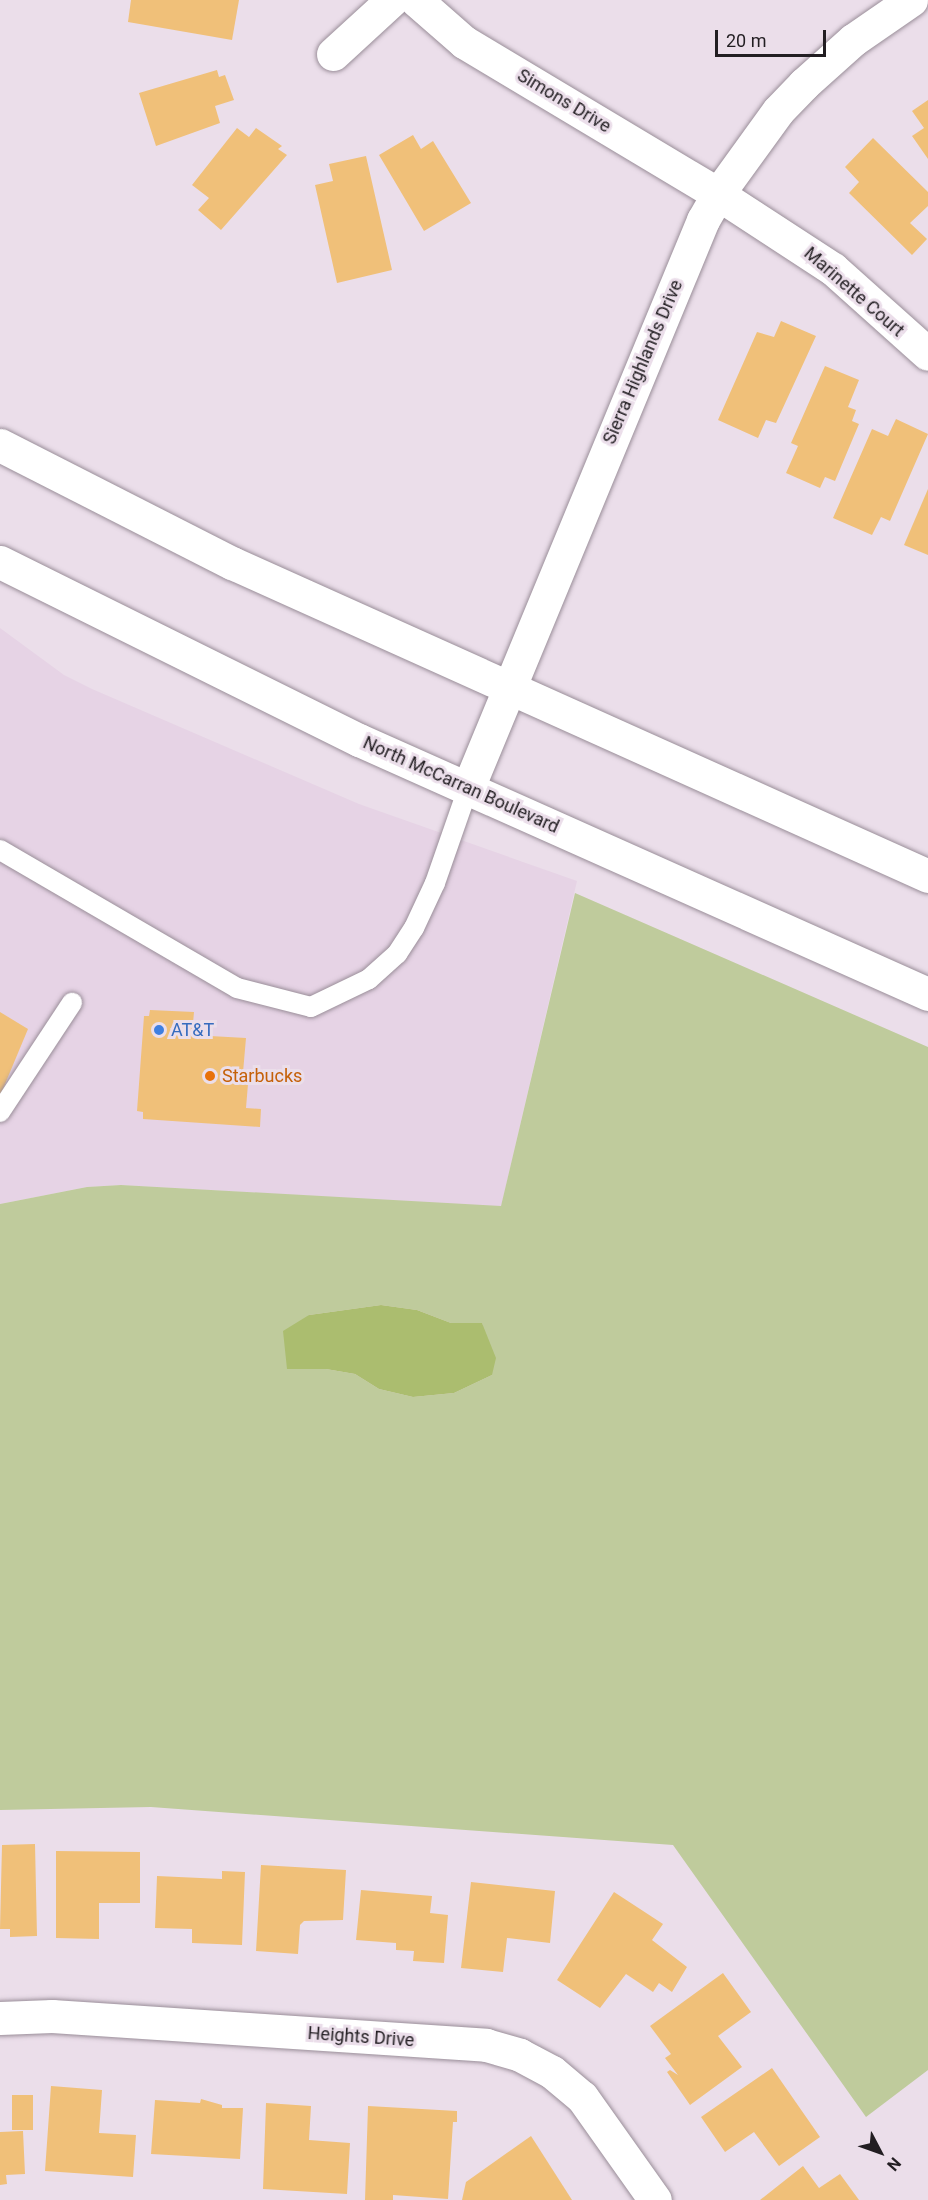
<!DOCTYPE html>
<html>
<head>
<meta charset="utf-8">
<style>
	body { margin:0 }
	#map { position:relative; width:928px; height:2200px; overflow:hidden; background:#ebdeea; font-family:Roboto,sans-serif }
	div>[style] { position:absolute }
	.built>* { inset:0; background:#e6d3e5 }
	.green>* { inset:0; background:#bfcb9c }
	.forest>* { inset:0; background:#abbd6f }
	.building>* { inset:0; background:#f0c079; transform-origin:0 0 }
	.roads { filter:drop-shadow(0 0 2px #9a8e99) drop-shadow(0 0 2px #9a8e99) }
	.service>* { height:20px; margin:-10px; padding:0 10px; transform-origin:10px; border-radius:10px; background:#fff }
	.minor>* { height:33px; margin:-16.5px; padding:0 16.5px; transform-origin:16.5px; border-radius:16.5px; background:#fff }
	.tertiary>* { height:33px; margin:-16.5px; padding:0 16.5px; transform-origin:16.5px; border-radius:16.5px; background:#fff }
	.primary>* { height:33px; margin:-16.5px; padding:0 16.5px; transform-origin:16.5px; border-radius:16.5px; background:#fff }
	.dots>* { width:16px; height:16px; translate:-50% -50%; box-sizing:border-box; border:3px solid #ebdeea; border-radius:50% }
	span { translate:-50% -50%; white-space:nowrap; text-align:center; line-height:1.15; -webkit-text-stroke:6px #ebdeea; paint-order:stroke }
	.street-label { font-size:18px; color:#221e22 }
	.shop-label { font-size:18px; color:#366cbe }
	.left { translate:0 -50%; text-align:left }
	.food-label { font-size:18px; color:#c56008 }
	.north { position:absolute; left:850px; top:2122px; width:60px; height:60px; -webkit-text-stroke:4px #ebdeea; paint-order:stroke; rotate:131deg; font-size:16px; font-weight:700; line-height:24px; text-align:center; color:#221e22 }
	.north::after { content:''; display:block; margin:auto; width:21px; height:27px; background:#221e22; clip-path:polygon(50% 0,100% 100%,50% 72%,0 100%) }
	.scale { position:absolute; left:715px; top:30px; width:111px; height:27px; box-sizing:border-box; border:3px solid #221e22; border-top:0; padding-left:8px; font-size:18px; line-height:21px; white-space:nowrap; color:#221e22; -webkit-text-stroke:4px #ebdeea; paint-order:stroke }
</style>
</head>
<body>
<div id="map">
	<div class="built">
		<i style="clip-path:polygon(0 628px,64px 675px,92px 689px,359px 804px,577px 881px,501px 1207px,121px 1185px,87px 1187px,0 1204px)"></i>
	</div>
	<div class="green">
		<i style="clip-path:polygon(evenodd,575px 893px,928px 1047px,928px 2070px,866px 2117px,673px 1845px,151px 1807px,0 1810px,0 1204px,87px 1187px,121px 1185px,501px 1206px,575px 893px,381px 1305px,417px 1310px,451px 1323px,482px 1323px,492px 1375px,454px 1393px,413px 1397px,379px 1389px,355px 1374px,326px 1369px,288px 1369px,309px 1315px,381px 1305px)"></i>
	</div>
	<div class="forest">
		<i style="clip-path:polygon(381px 1305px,417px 1310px,451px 1323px,482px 1323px,496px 1358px,492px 1375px,454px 1393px,413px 1397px,379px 1389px,355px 1374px,326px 1369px,287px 1369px,283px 1331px,309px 1315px)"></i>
	</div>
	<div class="building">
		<i style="clip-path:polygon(131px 0,239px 0,232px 40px,128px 22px)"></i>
		<i style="clip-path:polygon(217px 70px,219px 77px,225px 75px,234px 100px,215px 106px,220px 123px,156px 146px,139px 93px)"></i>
		<i style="clip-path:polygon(928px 100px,928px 159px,912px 136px,924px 128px,912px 111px)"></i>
		<i style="clip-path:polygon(237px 128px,249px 137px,256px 128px,282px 146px,278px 149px,287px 155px,221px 230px,198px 210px,209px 198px,192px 185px)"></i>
		<i style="clip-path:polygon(413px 135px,421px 149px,433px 141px,471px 203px,424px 231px,379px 155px)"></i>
		<i style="clip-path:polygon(873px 138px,928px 192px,928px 206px,910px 223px,927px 239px,912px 255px,849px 193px,859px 182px,845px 167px)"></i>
		<i style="clip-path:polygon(366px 156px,392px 270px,337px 283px,315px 185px,333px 181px,329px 164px)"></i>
		<i style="clip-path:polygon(781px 321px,816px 336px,776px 423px,766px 420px,758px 438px,718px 420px,757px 332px,774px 337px)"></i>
		<i style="clip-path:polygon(825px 366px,859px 380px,848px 407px,856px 410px,852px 421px,859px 424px,835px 481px,825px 477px,820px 488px,786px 473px,798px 446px,791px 443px)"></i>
		<i style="clip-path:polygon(896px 419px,928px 434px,890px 521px,881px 517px,872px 535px,833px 518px,872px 429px,888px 436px)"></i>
		<i style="clip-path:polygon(928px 489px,928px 555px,904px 545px)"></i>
		<i style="clip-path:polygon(150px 1010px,194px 1012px,192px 1035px,246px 1038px,242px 1084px,248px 1084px,246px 1108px,261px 1109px,260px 1127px,143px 1119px,143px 1112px,137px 1111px,144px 1016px,149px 1016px)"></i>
		<i style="clip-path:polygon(0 1012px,28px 1029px,0 1096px)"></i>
		<i style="clip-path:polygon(35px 1844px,37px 1936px,10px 1937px,10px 1929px,0 1929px,2px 1845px)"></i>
		<i style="clip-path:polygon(56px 1851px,140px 1852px,140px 1903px,99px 1903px,99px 1939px,56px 1938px)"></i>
		<i style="clip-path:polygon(261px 1865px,346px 1870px,343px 1920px,304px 1921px,300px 1925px,298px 1954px,256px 1951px)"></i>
		<i style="clip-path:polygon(222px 1871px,245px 1872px,242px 1945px,192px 1943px,192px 1929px,155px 1928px,157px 1876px,222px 1879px)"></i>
		<i style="clip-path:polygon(471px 1882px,555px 1891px,550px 1943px,507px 1938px,503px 1972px,461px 1968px)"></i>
		<i style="clip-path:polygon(361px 1890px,432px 1896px,430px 1913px,448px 1915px,444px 1963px,413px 1961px,414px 1951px,396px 1950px,396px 1943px,356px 1940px)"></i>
		<i style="clip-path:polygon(614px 1892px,663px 1924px,652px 1940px,687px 1967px,672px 1992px,659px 1983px,653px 1992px,626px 1974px,600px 2008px,557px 1980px)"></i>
		<i style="clip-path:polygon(723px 1973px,751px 2012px,718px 2036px,742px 2067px,690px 2105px,667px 2072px,670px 2070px,678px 2075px,665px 2058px,671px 2054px,650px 2026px)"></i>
		<i style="clip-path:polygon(772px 2068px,820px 2137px,779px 2166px,754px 2132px,725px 2152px,701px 2117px)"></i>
		<i style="clip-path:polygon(51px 2086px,102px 2090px,99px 2133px,136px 2135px,133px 2177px,45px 2171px)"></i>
		<i style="left:12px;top:2095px;width:21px;height:35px"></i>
		<i style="clip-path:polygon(201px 2099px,222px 2105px,222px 2108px,243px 2108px,240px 2159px,151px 2154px,155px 2100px,200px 2103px)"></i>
		<i style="clip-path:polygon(266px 2103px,311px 2106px,309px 2140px,350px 2143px,347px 2194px,263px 2189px)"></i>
		<i style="clip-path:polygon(368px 2106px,457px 2111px,457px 2122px,453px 2122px,448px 2199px,393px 2195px,393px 2200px,365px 2200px)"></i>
		<i style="clip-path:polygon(23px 2131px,25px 2174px,6px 2175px,7px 2184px,0 2185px,0 2132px)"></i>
		<i style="clip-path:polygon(531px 2136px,572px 2200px,462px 2200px,466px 2182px)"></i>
		<i style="clip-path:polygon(803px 2166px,819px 2188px,840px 2174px,859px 2200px,760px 2200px)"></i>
	</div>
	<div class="roads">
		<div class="service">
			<i style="left:0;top:850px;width:274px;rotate:30.2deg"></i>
			<i style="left:237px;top:988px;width:76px;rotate:14.4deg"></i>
			<i style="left:311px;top:1007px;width:64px;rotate:-25.8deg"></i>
			<i style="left:369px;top:979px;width:38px;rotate:-42deg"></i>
			<i style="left:397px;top:954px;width:31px;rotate:-57deg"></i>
			<i style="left:414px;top:928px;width:50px;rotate:-65deg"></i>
			<i style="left:435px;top:883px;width:101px;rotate:-70.8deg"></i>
			<i style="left:0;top:1112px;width:131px;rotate:-56.6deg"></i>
		</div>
		<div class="minor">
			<i style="left:911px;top:0;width:70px;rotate:145.4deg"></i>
			<i style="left:853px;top:40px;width:66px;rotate:138.1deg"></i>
			<i style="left:804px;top:84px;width:37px;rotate:134deg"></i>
			<i style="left:778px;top:111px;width:102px;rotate:125.9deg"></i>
			<i style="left:718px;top:194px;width:137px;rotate:33.1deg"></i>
			<i style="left:833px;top:269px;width:127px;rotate:41.8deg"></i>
			<i style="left:333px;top:54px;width:80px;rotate:-42.5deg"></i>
			<i style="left:0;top:2018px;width:52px;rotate:-2.2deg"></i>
			<i style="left:52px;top:2016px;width:435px;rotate:3.8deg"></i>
			<i style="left:486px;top:2045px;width:35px;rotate:16deg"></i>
			<i style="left:520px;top:2055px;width:36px;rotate:28deg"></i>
			<i style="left:552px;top:2072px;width:39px;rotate:40deg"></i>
			<i style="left:582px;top:2097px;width:126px;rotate:54.7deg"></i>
		</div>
		<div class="tertiary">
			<i style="left:416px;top:0;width:64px;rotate:41.2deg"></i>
			<i style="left:464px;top:42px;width:296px;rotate:30.9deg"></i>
			<i style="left:718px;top:194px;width:30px;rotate:120deg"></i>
			<i style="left:703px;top:220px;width:615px;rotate:112.48deg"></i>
		</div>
		<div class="primary">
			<i style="left:0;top:445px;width:260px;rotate:27deg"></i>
			<i style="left:232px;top:563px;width:763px;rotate:24.21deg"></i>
			<i style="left:0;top:562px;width:401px;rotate:26.4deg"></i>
			<i style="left:359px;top:740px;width:623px;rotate:24.06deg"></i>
		</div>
	</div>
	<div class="dots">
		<i style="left:159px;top:1030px;background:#3f7fe0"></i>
		<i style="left:210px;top:1076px;background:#e8710a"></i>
	</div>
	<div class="street-label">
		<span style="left:564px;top:101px;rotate:31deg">Simons Drive</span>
		<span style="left:854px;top:292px;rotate:41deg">Marinette Court</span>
		<span style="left:643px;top:362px;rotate:-67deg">Sierra Highlands Drive</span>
		<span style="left:461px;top:785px;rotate:24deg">North McCarran Boulevard</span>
		<span style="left:361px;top:2037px;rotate:4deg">Heights Drive</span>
	</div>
	<div class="shop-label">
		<span class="left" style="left:171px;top:1030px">AT&amp;T</span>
	</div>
	<div class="food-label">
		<span class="left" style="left:222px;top:1076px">Starbucks</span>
	</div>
	<div class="north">N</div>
	<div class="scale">20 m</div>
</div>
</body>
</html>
